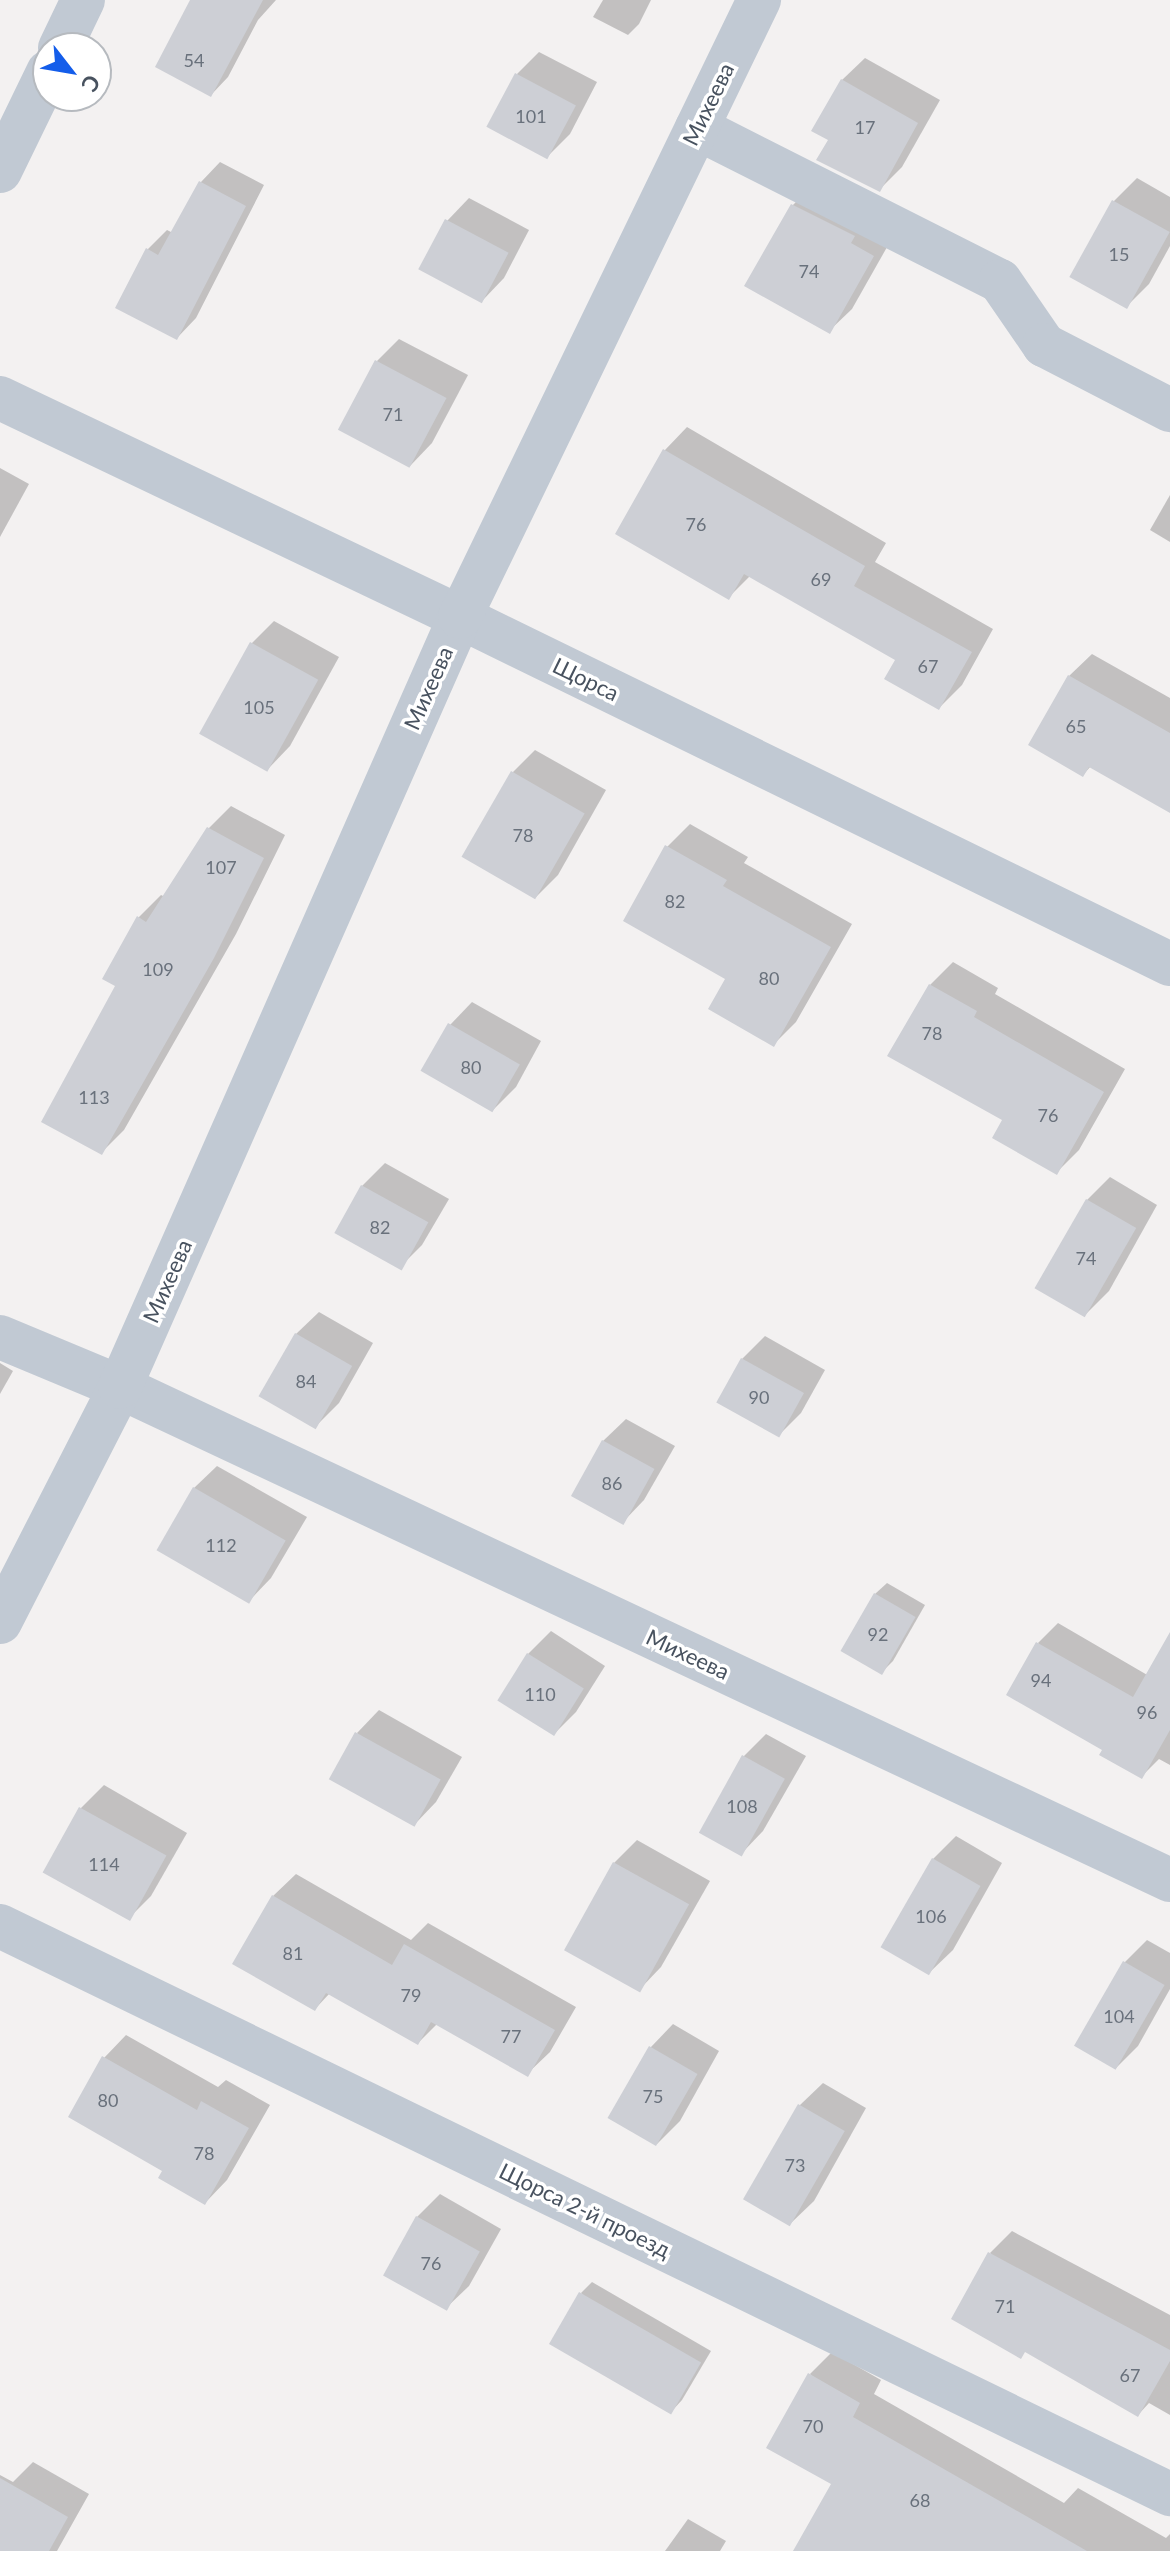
<!DOCTYPE html>
<html>
<head>
<meta charset="utf-8">
<style>
	body { margin:0 }
	#map { position:relative; width:1170px; height:2551px; overflow:hidden; background:#f3f1f1; font-family:Lato,sans-serif }
	div>[style] { position:absolute }
	.shadow>* { inset:0; background:#0003 }
	.building>* { inset:0; background:#cdcfd5; transform-origin:0 0 }
	.minor>* { height:44px; margin:-22px; padding:0 22px; transform-origin:22px; border-radius:22px; background:#c1c9d3 }
	span { translate:-50% -50%; white-space:nowrap; text-align:center; line-height:1.15; -webkit-text-stroke:7px #fff; paint-order:stroke }
	.number-label { font-size:18px; color:#69717c }
	.number-label span { -webkit-text-stroke-width:0 }
	.street-label { font-size:22px; color:#48525f }
	.north { position:absolute; left:32px; top:32px; width:80px; height:80px; box-sizing:border-box; background:#fff; border:2px solid #b6babf; border-radius:50%; rotate:121deg; font-size:22px; font-weight:700; line-height:32px; text-align:center; color:#48525f }
	.north::after { content:''; display:block; margin:auto; width:28px; height:36px; background:#145dea; clip-path:polygon(50% 0,100% 100%,50% 72%,0 100%) }
</style>
</head>
<body>
<div id="map">
	<div class="shadow">
		<i style="clip-path:polygon(193px 0,276px 0,258px 20px,228px 77px,211px 95px)"></i>
		<i style="clip-path:polygon(603px 0,651px 0,639px 24px,628px 35px,593px 17px)"></i>
		<i style="clip-path:polygon(539px 52px,597px 82px,570px 134px,547px 157px,517px 74px)"></i>
		<i style="clip-path:polygon(865px 58px,940px 100px,902px 167px,879px 190px,830px 139px,842px 80px)"></i>
		<i style="clip-path:polygon(220px 162px,264px 185px,196px 318px,177px 338px,147px 250px,167px 230px,173px 233px,201px 182px)"></i>
		<i style="clip-path:polygon(1137px 178px,1170px 197px,1170px 246px,1149px 284px,1126px 307px,1072px 276px,1114px 201px)"></i>
		<i style="clip-path:polygon(815px 182px,895px 233px,852px 309px,829px 331px,747px 285px,793px 205px)"></i>
		<i style="clip-path:polygon(469px 198px,529px 230px,504px 278px,482px 301px,447px 221px)"></i>
		<i style="clip-path:polygon(399px 339px,468px 375px,432px 443px,410px 466px,377px 361px)"></i>
		<i style="clip-path:polygon(687px 427px,886px 543px,875px 562px,993px 629px,962px 685px,939px 708px,898px 659px,751px 575px,729px 597px,617px 534px,665px 450px)"></i>
		<i style="clip-path:polygon(0 468px,29px 484px,0 537px)"></i>
		<i style="clip-path:polygon(1170px 495px,1170px 542px,1150px 530px)"></i>
		<i style="clip-path:polygon(274px 621px,339px 657px,290px 746px,268px 769px,251px 644px)"></i>
		<i style="clip-path:polygon(1092px 654px,1170px 698px,1170px 811px,1091px 766px,1083px 775px,1069px 676px)"></i>
		<i style="clip-path:polygon(535px 750px,606px 790px,558px 875px,536px 897px,513px 772px)"></i>
		<i style="clip-path:polygon(231px 806px,285px 835px,236px 934px,124px 1130px,102px 1152px,138px 918px,161px 895px,165px 897px,209px 828px)"></i>
		<i style="clip-path:polygon(690px 824px,748px 857px,744px 863px,852px 924px,796px 1022px,774px 1044px,667px 847px)"></i>
		<i style="clip-path:polygon(953px 962px,998px 988px,995px 994px,1125px 1069px,1079px 1150px,1056px 1173px,1004px 1120px,930px 985px)"></i>
		<i style="clip-path:polygon(472px 1002px,541px 1041px,516px 1087px,493px 1110px,450px 1025px)"></i>
		<i style="clip-path:polygon(385px 1163px,449px 1199px,422px 1245px,400px 1267px,362px 1186px)"></i>
		<i style="clip-path:polygon(1110px 1177px,1157px 1205px,1109px 1291px,1086px 1314px,1087px 1200px)"></i>
		<i style="clip-path:polygon(319px 1312px,373px 1343px,339px 1403px,316px 1426px,296px 1334px)"></i>
		<i style="clip-path:polygon(765px 1336px,825px 1370px,801px 1413px,778px 1436px,742px 1359px)"></i>
		<i style="clip-path:polygon(0 1363px,13px 1371px,0 1394px)"></i>
		<i style="clip-path:polygon(626px 1419px,675px 1446px,644px 1500px,622px 1523px,603px 1441px)"></i>
		<i style="clip-path:polygon(217px 1466px,307px 1517px,271px 1578px,249px 1601px,194px 1488px)"></i>
		<i style="clip-path:polygon(887px 1583px,925px 1605px,893px 1661px,882px 1672px,875px 1594px)"></i>
		<i style="clip-path:polygon(1058px 1623px,1149px 1676px,1170px 1663px,1170px 1765px,1159px 1759px,1141px 1777px,1105px 1749px,1038px 1643px)"></i>
		<i style="clip-path:polygon(551px 1631px,605px 1666px,576px 1712px,554px 1734px,528px 1654px)"></i>
		<i style="clip-path:polygon(379px 1710px,462px 1757px,436px 1802px,414px 1825px,357px 1733px)"></i>
		<i style="clip-path:polygon(766px 1734px,806px 1756px,763px 1831px,741px 1854px,744px 1756px)"></i>
		<i style="clip-path:polygon(104px 1785px,187px 1833px,151px 1896px,128px 1919px,45px 1871px,81px 1808px)"></i>
		<i style="clip-path:polygon(956px 1836px,1002px 1863px,953px 1950px,930px 1972px,933px 1859px)"></i>
		<i style="clip-path:polygon(637px 1840px,710px 1881px,661px 1967px,639px 1990px,614px 1863px)"></i>
		<i style="clip-path:polygon(296px 1874px,411px 1940px,428px 1923px,576px 2007px,550px 2052px,527px 2074px,438px 2023px,418px 2043px,330px 1993px,315px 2009px,273px 1896px)"></i>
		<i style="clip-path:polygon(1147px 1940px,1170px 1953px,1170px 1989px,1138px 2046px,1116px 2068px,1125px 1962px)"></i>
		<i style="clip-path:polygon(673px 2024px,719px 2051px,680px 2121px,657px 2144px,611px 2117px,651px 2047px)"></i>
		<i style="clip-path:polygon(126px 2035px,218px 2087px,226px 2080px,270px 2105px,227px 2180px,205px 2203px,165px 2171px,104px 2058px)"></i>
		<i style="clip-path:polygon(823px 2083px,866px 2108px,814px 2201px,791px 2223px,748px 2199px,800px 2105px)"></i>
		<i style="clip-path:polygon(440px 2194px,501px 2229px,469px 2286px,446px 2308px,417px 2217px)"></i>
		<i style="clip-path:polygon(1012px 2231px,1170px 2315px,1170px 2415px,1149px 2403px,1138px 2415px,990px 2253px)"></i>
		<i style="clip-path:polygon(592px 2282px,711px 2351px,682px 2400px,671px 2412px,581px 2293px)"></i>
		<i style="clip-path:polygon(832px 2352px,881px 2380px,874px 2394px,1064px 2503px,1078px 2488px,1166px 2538px,1170px 2534px,1170px 2551px,937px 2551px,810px 2374px)"></i>
		<i style="clip-path:polygon(33px 2462px,89px 2494px,57px 2551px,0 2551px,0 2475px,13px 2482px)"></i>
		<i style="clip-path:polygon(688px 2519px,726px 2541px,720px 2551px,665px 2551px)"></i>
	</div>
	<div class="building">
		<i style="clip-path:polygon(190px 0,263px 0,211px 97px,155px 67px)"></i>
		<i style="left:515px;top:73px;width:69px;height:61px;rotate:28deg"></i>
		<i style="clip-path:polygon(841px 79px,918px 123px,880px 192px,816px 160px,828px 140px,811px 131px)"></i>
		<i style="clip-path:polygon(199px 181px,246px 206px,177px 340px,115px 308px,146px 248px,158px 255px)"></i>
		<i style="left:1112px;top:200px;width:66px;height:88px;rotate:29deg"></i>
		<i style="clip-path:polygon(791px 204px,855px 236px,851px 243px,874px 256px,830px 334px,744px 286px)"></i>
		<i style="left:445px;top:219px;width:72px;height:57px;rotate:28deg"></i>
		<i style="left:375px;top:360px;width:81px;height:79px;rotate:28deg"></i>
		<i style="clip-path:polygon(663px 449px,865px 566px,854px 586px,972px 652px,939px 710px,884px 679px,895px 660px,744px 574px,729px 600px,615px 534px)"></i>
		<i style="left:250px;top:642px;width:78px;height:105px;rotate:29deg"></i>
		<i style="clip-path:polygon(1068px 675px,1170px 733px,1170px 813px,1089px 767px,1083px 777px,1028px 745px)"></i>
		<i style="left:511px;top:771px;width:85px;height:99px;rotate:30deg"></i>
		<i style="clip-path:polygon(207px 827px,264px 858px,214px 958px,102px 1155px,41px 1122px,115px 986px,102px 979px,137px 916px,146px 922px)"></i>
		<i style="clip-path:polygon(665px 845px,727px 880px,723px 886px,831px 947px,774px 1047px,708px 1009px,725px 979px,623px 921px)"></i>
		<i style="clip-path:polygon(929px 984px,977px 1011px,974px 1017px,1104px 1092px,1057px 1175px,992px 1138px,1002px 1120px,887px 1056px)"></i>
		<i style="left:448px;top:1023px;width:83px;height:55px;rotate:30deg"></i>
		<i style="left:361px;top:1185px;width:77px;height:55px;rotate:29deg"></i>
		<i style="left:1086px;top:1199px;width:58px;height:103px;rotate:30deg"></i>
		<i style="left:295px;top:1333px;width:66px;height:73px;rotate:30deg"></i>
		<i style="left:741px;top:1358px;width:72px;height:51px;rotate:29deg"></i>
		<i style="left:602px;top:1440px;width:60px;height:64px;rotate:29deg"></i>
		<i style="left:193px;top:1487px;width:107px;height:73px;rotate:30deg"></i>
		<i style="left:874px;top:1593px;width:48px;height:67px;rotate:30deg"></i>
		<i style="clip-path:polygon(1170px 1632px,1170px 1730px,1142px 1779px,1099px 1755px,1102px 1750px,1006px 1695px,1036px 1642px,1133px 1697px)"></i>
		<i style="left:527px;top:1653px;width:67px;height:56px;rotate:32deg"></i>
		<i style="left:355px;top:1732px;width:98px;height:54px;rotate:29deg"></i>
		<i style="left:742px;top:1755px;width:49px;height:89px;rotate:29deg"></i>
		<i style="left:79px;top:1807px;width:100px;height:75px;rotate:29deg"></i>
		<i style="left:932px;top:1858px;width:56px;height:103px;rotate:30deg"></i>
		<i style="left:613px;top:1862px;width:87px;height:101px;rotate:29deg"></i>
		<i style="clip-path:polygon(272px 1895px,392px 1965px,404px 1944px,555px 2030px,528px 2077px,431px 2022px,418px 2045px,326px 1993px,315px 2011px,232px 1964px)"></i>
		<i style="left:1123px;top:1961px;width:48px;height:98px;rotate:30deg"></i>
		<i style="left:649px;top:2046px;width:56px;height:83px;rotate:30deg"></i>
		<i style="clip-path:polygon(102px 2056px,197px 2110px,201px 2101px,249px 2128px,205px 2205px,158px 2178px,162px 2171px,68px 2117px)"></i>
		<i style="left:798px;top:2104px;width:54px;height:110px;rotate:30deg"></i>
		<i style="left:416px;top:2216px;width:73px;height:68px;rotate:29deg"></i>
		<i style="clip-path:polygon(988px 2252px,1170px 2350px,1170px 2361px,1138px 2417px,1025px 2352px,1021px 2359px,951px 2319px)"></i>
		<i style="left:579px;top:2292px;width:141px;height:60px;rotate:30deg"></i>
		<i style="clip-path:polygon(808px 2373px,860px 2403px,853px 2417px,1087px 2551px,793px 2551px,831px 2484px,766px 2448px)"></i>
		<i style="clip-path:polygon(0 2478px,68px 2517px,49px 2551px,0 2551px)"></i>
	</div>
	<div class="minor">
		<i style="left:60px;top:48px;width:53px;rotate:-64.4deg"></i>
		<i style="left:697px;top:128px;width:339px;rotate:26.8deg"></i>
		<i style="left:1000px;top:281px;width:78px;rotate:55.5deg"></i>
		<i style="left:1044px;top:345px;width:142px;rotate:27.3deg"></i>
		<i style="left:0;top:171px;width:110px;rotate:-64.1deg"></i>
		<i style="left:0;top:398px;width:509px;rotate:25.46deg"></i>
		<i style="left:460px;top:617px;width:790px;rotate:26.05deg"></i>
		<i style="left:0;top:1337px;width:130px;rotate:22.6deg"></i>
		<i style="left:120px;top:1387px;width:1160px;rotate:25.15deg"></i>
		<i style="left:0;top:1622px;width:264px;rotate:-62.9deg"></i>
		<i style="left:120px;top:1387px;width:842px;rotate:-66.18deg"></i>
		<i style="left:460px;top:617px;width:686px;rotate:-64.15deg"></i>
		<i style="left:0;top:1926px;width:1301px;rotate:25.9deg"></i>
	</div>
	<div class="number-label">
		<span style="left:194px;top:60px">54</span>
		<span style="left:531px;top:116px">101</span>
		<span style="left:865px;top:127px">17</span>
		<span style="left:1119px;top:254px">15</span>
		<span style="left:809px;top:271px">74</span>
		<span style="left:393px;top:414px">71</span>
		<span style="left:696px;top:524px">76</span>
		<span style="left:821px;top:579px">69</span>
		<span style="left:928px;top:666px">67</span>
		<span style="left:259px;top:707px">105</span>
		<span style="left:1076px;top:726px">65</span>
		<span style="left:523px;top:835px">78</span>
		<span style="left:221px;top:867px">107</span>
		<span style="left:675px;top:901px">82</span>
		<span style="left:158px;top:969px">109</span>
		<span style="left:769px;top:978px">80</span>
		<span style="left:932px;top:1033px">78</span>
		<span style="left:471px;top:1067px">80</span>
		<span style="left:94px;top:1097px">113</span>
		<span style="left:1048px;top:1115px">76</span>
		<span style="left:380px;top:1227px">82</span>
		<span style="left:1086px;top:1258px">74</span>
		<span style="left:306px;top:1381px">84</span>
		<span style="left:759px;top:1397px">90</span>
		<span style="left:612px;top:1483px">86</span>
		<span style="left:221px;top:1545px">112</span>
		<span style="left:878px;top:1634px">92</span>
		<span style="left:1041px;top:1680px">94</span>
		<span style="left:540px;top:1694px">110</span>
		<span style="left:1147px;top:1712px">96</span>
		<span style="left:742px;top:1806px">108</span>
		<span style="left:104px;top:1864px">114</span>
		<span style="left:931px;top:1916px">106</span>
		<span style="left:293px;top:1953px">81</span>
		<span style="left:411px;top:1995px">79</span>
		<span style="left:1119px;top:2016px">104</span>
		<span style="left:511px;top:2036px">77</span>
		<span style="left:653px;top:2096px">75</span>
		<span style="left:108px;top:2100px">80</span>
		<span style="left:204px;top:2153px">78</span>
		<span style="left:795px;top:2165px">73</span>
		<span style="left:431px;top:2263px">76</span>
		<span style="left:1005px;top:2306px">71</span>
		<span style="left:1130px;top:2375px">67</span>
		<span style="left:813px;top:2426px">70</span>
		<span style="left:920px;top:2500px">68</span>
	</div>
	<div class="street-label">
		<span style="left:708px;top:104px;rotate:-64deg">Михеева</span>
		<span style="left:586px;top:679px;rotate:26deg">Щорса</span>
		<span style="left:428px;top:688px;rotate:-66deg">Михеева</span>
		<span style="left:167px;top:1281px;rotate:-66deg">Михеева</span>
		<span style="left:688px;top:1654px;rotate:25deg">Михеева</span>
		<span style="left:585px;top:2210px;rotate:26deg">Щорса 2-й проезд</span>
	</div>
	<div class="north">С</div>
</div>
</body>
</html>
